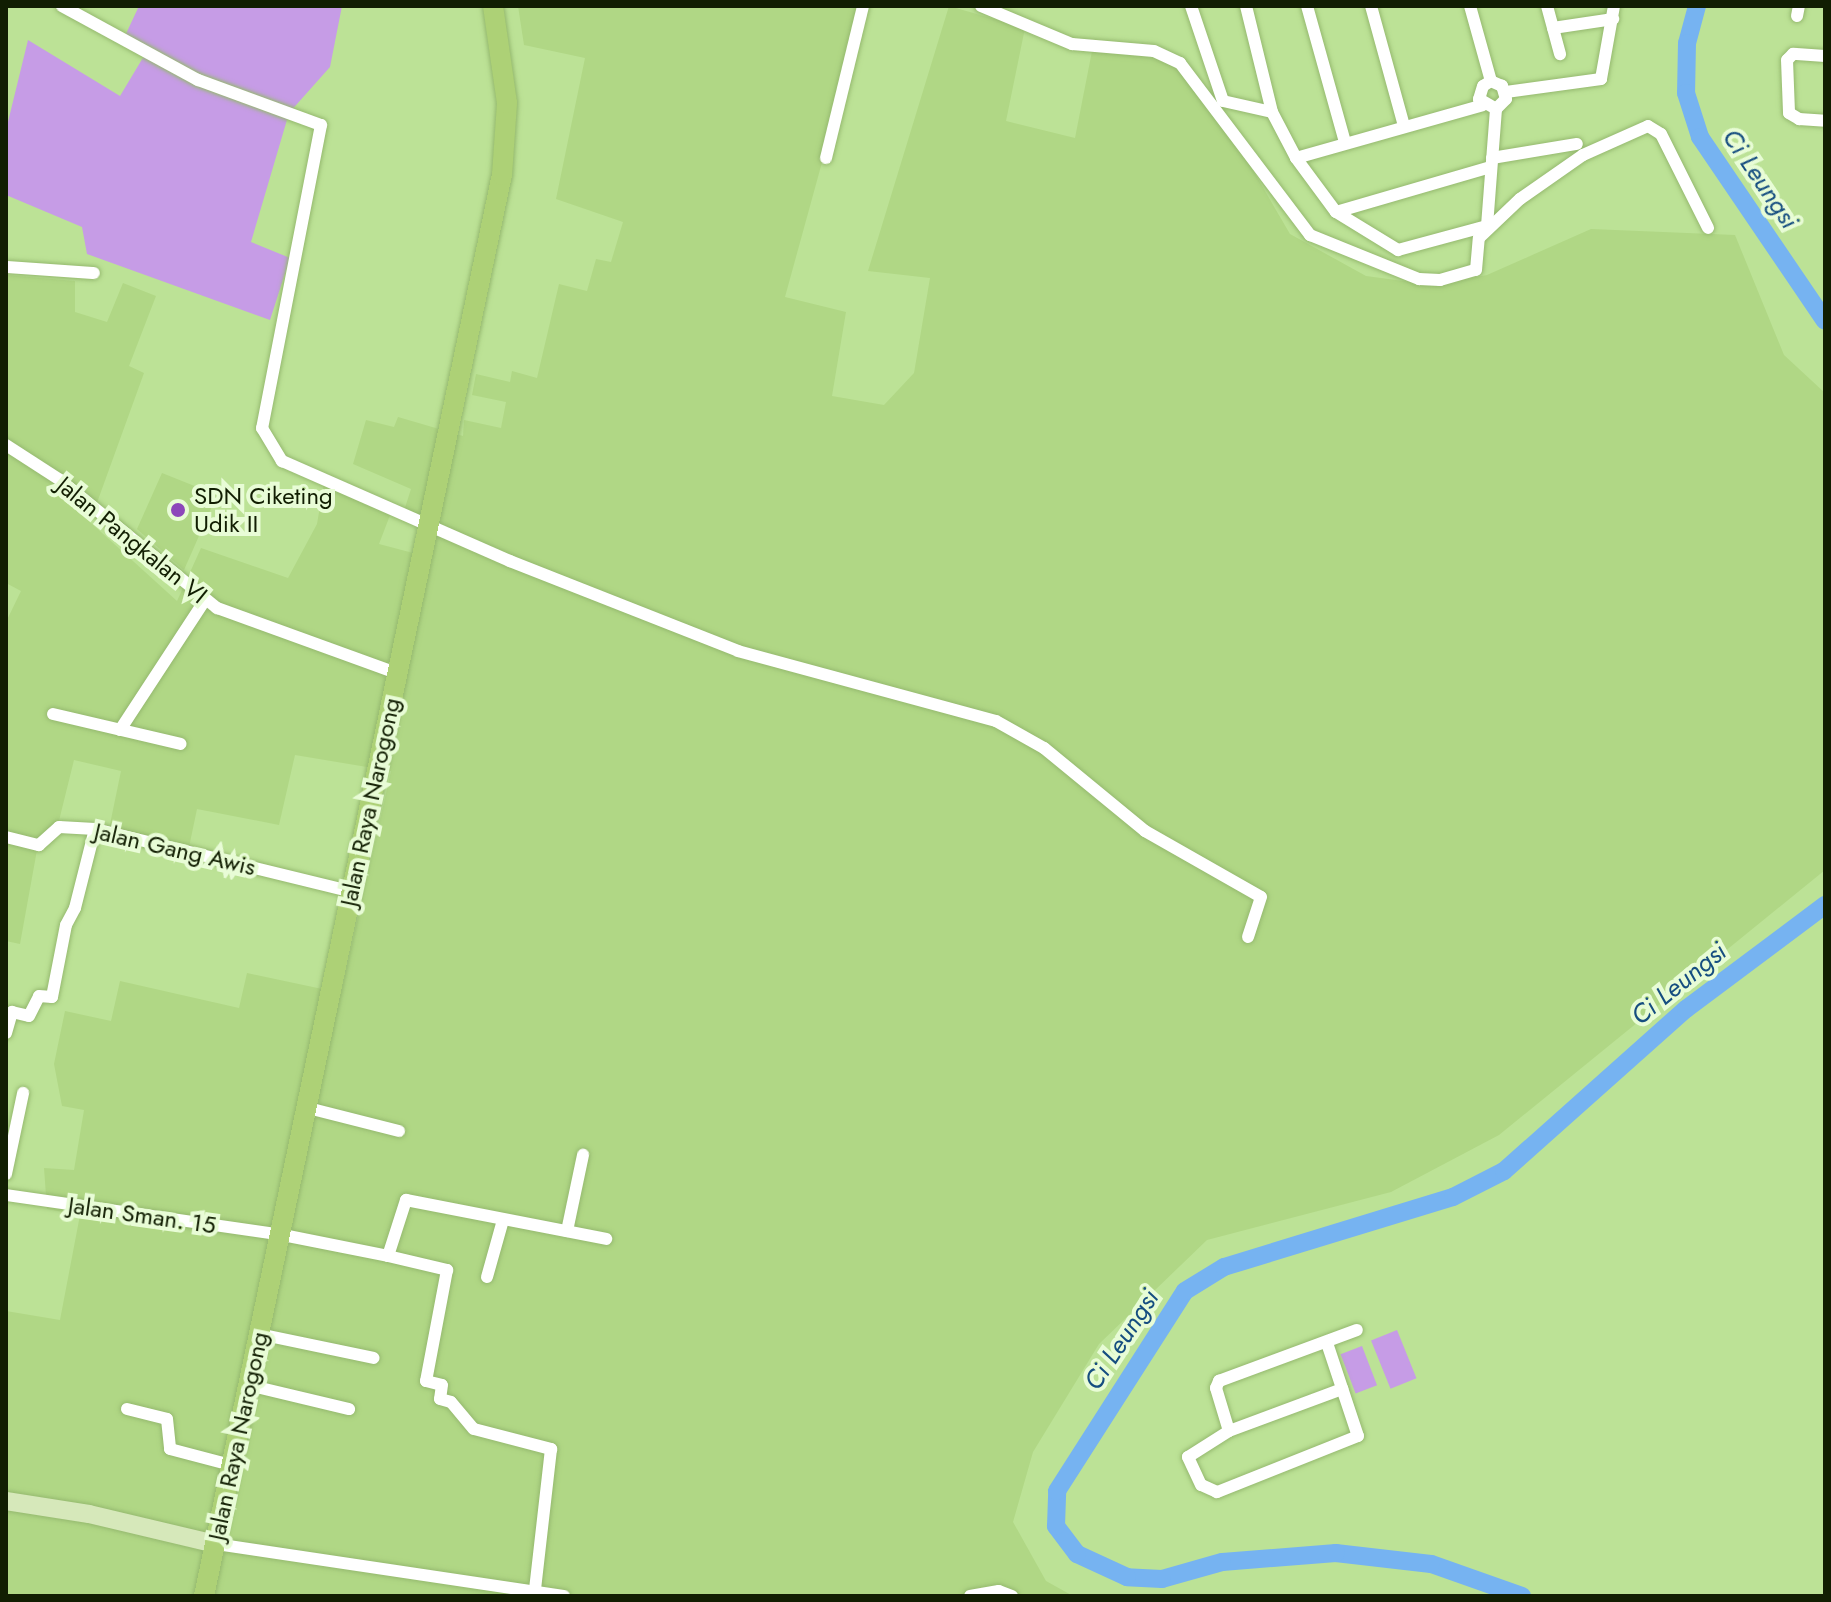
<!DOCTYPE html>
<html>
<head>
<meta charset="utf-8">
<style>
	body { margin:0 }
	#map { position:relative; width:1831px; height:1602px; overflow:hidden; background:#bce296; font-family:Jost,sans-serif }
	div>[style] { position:absolute }
	.built>* { inset:0; background:#b0d785 }
	.green>* { inset:0; background:#c69ce6; transform-origin:0 0 }
	.river>* { height:18px; margin:-9px; padding:0 9px; transform-origin:9px; border-radius:9px; background:#76b3f1 }
	.roads { filter:drop-shadow(0 0 2px #95b96f) drop-shadow(0 0 2px #95b96f) }
	.street>* { height:12px; margin:-6px; padding:0 6px; transform-origin:6px; border-radius:6px; background:#fff }
	.secondary>* { height:18px; margin:-9px; padding:0 9px; transform-origin:9px; border-radius:9px; background:#d6e8ba }
	.primary>* { height:20px; margin:-10px; padding:0 10px; transform-origin:10px; border-radius:10px; background:#add176 }
	.dots>* { width:22px; height:22px; translate:-50% -50%; box-sizing:border-box; border:4px solid #e8fcd6; border-radius:50% }
	span { translate:-50% -50%; white-space:nowrap; text-align:center; line-height:1.15; -webkit-text-stroke:8px #e8fcd6; paint-order:stroke }
	.poi-label { font-size:24px; color:#111e02 }
	.left { translate:0 -50%; text-align:left }
	.street-label { font-size:24px; color:#111e02 }
	.water-label { font-size:26px; color:#164e80; font-style:italic }
	.frame { position:absolute; inset:0; border:8px solid #111e02; pointer-events:none }
</style>
</head>
<body>
<div id="map">
	<div class="built">
		<i style="clip-path:polygon(518px 6px,865px 6px,785px 297px,846px 312px,832px 396px,884px 405px,914px 373px,930px 278px,868px 271px,949px 6px,1025px 28px,1006px 121px,1075px 138px,1093px 46px,1177px 63px,1205px 88px,1290px 234px,1366px 276px,1433px 285px,1487px 275px,1591px 229px,1735px 235px,1784px 355px,1825px 393px,1825px 870px,1499px 1135px,1391px 1192px,1207px 1240px,1099px 1344px,1033px 1452px,1013px 1522px,1046px 1581px,1073px 1596px,6px 1596px,6px 1311px,60px 1320px,80px 1215px,47px 1209px,44px 1168px,74px 1170px,84px 1110px,62px 1106px,54px 1064px,65px 1011px,111px 1021px,120px 981px,239px 1008px,247px 973px,341px 993px,391px 771px,295px 755px,279px 825px,197px 809px,188px 852px,108px 834px,121px 771px,74px 760px,54px 841px,37px 850px,20px 944px,6px 941px,6px 622px,21px 591px,6px 583px,6px 275px,75px 281px,75px 312px,107px 322px,123px 283px,156px 296px,129px 366px,144px 373px,90px 522px,177px 601px,201px 548px,288px 578px,317px 524px,324px 483px,392px 510px,379px 544px,413px 553px,420px 524px,403px 514px,411px 489px,353px 464px,366px 420px,394px 427px,398px 417px,463px 436px,464px 420px,501px 428px,506px 402px,472px 395px,476px 374px,510px 382px,512px 371px,537px 378px,559px 284px,587px 291px,596px 259px,611px 262px,623px 222px,556px 199px,585px 58px,524px 45px)"></i>
		<i style="clip-path:polygon(162px 473px,217px 495px,184px 570px,137px 529px)"></i>
	</div>
	<div class="green">
		<i style="clip-path:polygon(139px 6px,342px 6px,330px 67px,289px 113px,251px 242px,290px 258px,270px 320px,87px 254px,82px 227px,6px 195px,6px 130px,28px 40px,120px 96px,144px 56px,124px 38px)"></i>
		<i style="left:1397px;top:1330px;width:52px;height:28px;rotate:68deg"></i>
		<i style="left:1362px;top:1346px;width:42px;height:23px;rotate:69deg"></i>
	</div>
	<div class="river">
		<i style="left:1697px;top:6px;width:38px;rotate:105deg"></i>
		<i style="left:1687px;top:43px;width:50px;rotate:91.1deg"></i>
		<i style="left:1686px;top:93px;width:46px;rotate:72.3deg"></i>
		<i style="left:1700px;top:137px;width:222px;rotate:55.8deg"></i>
		<i style="left:1522px;top:1596px;width:96px;rotate:-160.6deg"></i>
		<i style="left:1431px;top:1564px;width:96px;rotate:-173.4deg"></i>
		<i style="left:1336px;top:1553px;width:114px;rotate:175.5deg"></i>
		<i style="left:1222px;top:1562px;width:62px;rotate:164.2deg"></i>
		<i style="left:1162px;top:1579px;width:35px;rotate:-177deg"></i>
		<i style="left:1127px;top:1577px;width:55px;rotate:-155.3deg"></i>
		<i style="left:1077px;top:1554px;width:35px;rotate:-127deg"></i>
		<i style="left:1056px;top:1526px;width:35px;rotate:-88deg"></i>
		<i style="left:1057px;top:1491px;width:237px;rotate:-57.4deg"></i>
		<i style="left:1185px;top:1291px;width:46px;rotate:-31.6deg"></i>
		<i style="left:1224px;top:1267px;width:239px;rotate:-17deg"></i>
		<i style="left:1453px;top:1197px;width:57px;rotate:-27deg"></i>
		<i style="left:1504px;top:1171px;width:244px;rotate:-41.7deg"></i>
		<i style="left:1686px;top:1009px;width:174px;rotate:-36.8deg"></i>
	</div>
	<div class="roads">
		<div class="street">
			<i style="left:62px;top:6px;width:155px;rotate:28.6deg"></i>
			<i style="left:198px;top:80px;width:131px;rotate:20.1deg"></i>
			<i style="left:321px;top:125px;width:309px;rotate:101deg"></i>
			<i style="left:262px;top:428px;width:39px;rotate:59deg"></i>
			<i style="left:282px;top:461px;width:249px;rotate:23.7deg"></i>
			<i style="left:510px;top:561px;width:245px;rotate:21.5deg"></i>
			<i style="left:738px;top:651px;width:267px;rotate:15.2deg"></i>
			<i style="left:996px;top:721px;width:55px;rotate:29.4deg"></i>
			<i style="left:1044px;top:748px;width:131px;rotate:39.4deg"></i>
			<i style="left:1145px;top:831px;width:133px;rotate:29.6deg"></i>
			<i style="left:1261px;top:897px;width:42px;rotate:108deg"></i>
			<i style="left:981px;top:6px;width:99px;rotate:22.7deg"></i>
			<i style="left:1072px;top:44px;width:82px;rotate:4.9deg"></i>
			<i style="left:1154px;top:51px;width:29px;rotate:25deg"></i>
			<i style="left:1180px;top:63px;width:216px;rotate:52.9deg"></i>
			<i style="left:1310px;top:235px;width:118px;rotate:22deg"></i>
			<i style="left:1419px;top:279px;width:21px;rotate:3deg"></i>
			<i style="left:1440px;top:280px;width:37px;rotate:-16deg"></i>
			<i style="left:1476px;top:270px;width:32px;rotate:-85deg"></i>
			<i style="left:1479px;top:238px;width:57px;rotate:-43.6deg"></i>
			<i style="left:1520px;top:199px;width:77px;rotate:-34.9deg"></i>
			<i style="left:1583px;top:155px;width:71px;rotate:-24deg"></i>
			<i style="left:1648px;top:126px;width:15px;rotate:32deg"></i>
			<i style="left:1661px;top:134px;width:105px;rotate:63.4deg"></i>
			<i style="left:1191px;top:6px;width:100px;rotate:71.4deg"></i>
			<i style="left:1223px;top:101px;width:50px;rotate:12.7deg"></i>
			<i style="left:1246px;top:6px;width:109px;rotate:76.2deg"></i>
			<i style="left:1272px;top:112px;width:52px;rotate:62.4deg"></i>
			<i style="left:1296px;top:158px;width:67px;rotate:53.5deg"></i>
			<i style="left:1336px;top:212px;width:73px;rotate:31.5deg"></i>
			<i style="left:1398px;top:250px;width:92px;rotate:-15.1deg"></i>
			<i style="left:1487px;top:226px;width:117px;rotate:-85.6deg"></i>
			<i style="left:1496px;top:109px;width:14px;rotate:-45deg"></i>
			<i style="left:1506px;top:99px;width:14px;rotate:-107deg"></i>
			<i style="left:1502px;top:86px;width:12px;rotate:-156deg"></i>
			<i style="left:1491px;top:81px;width:9px;rotate:148deg"></i>
			<i style="left:1483px;top:86px;width:14px;rotate:107deg"></i>
			<i style="left:1479px;top:99px;width:20px;rotate:30deg"></i>
			<i style="left:1307px;top:6px;width:141px;rotate:74.4deg"></i>
			<i style="left:1371px;top:6px;width:124px;rotate:74.6deg"></i>
			<i style="left:1470px;top:6px;width:78px;rotate:74.4deg"></i>
			<i style="left:1547px;top:6px;width:50px;rotate:74.8deg"></i>
			<i style="left:1797px;top:16px;width:10px;rotate:-79deg"></i>
			<i style="left:1553px;top:28px;width:61px;rotate:-8.5deg"></i>
			<i style="left:1825px;top:56px;width:32px;rotate:-176deg"></i>
			<i style="left:1793px;top:54px;width:8px;rotate:135deg"></i>
			<i style="left:1787px;top:60px;width:53px;rotate:87.8deg"></i>
			<i style="left:1789px;top:113px;width:12px;rotate:31deg"></i>
			<i style="left:1799px;top:119px;width:26px;rotate:4deg"></i>
			<i style="left:1506px;top:92px;width:96px;rotate:-7.8deg"></i>
			<i style="left:1601px;top:79px;width:74px;rotate:-79.9deg"></i>
			<i style="left:826px;top:158px;width:156px;rotate:-76.3deg"></i>
			<i style="left:1296px;top:158px;width:194px;rotate:-15.8deg"></i>
			<i style="left:1492px;top:158px;width:86px;rotate:-9.4deg"></i>
			<i style="left:1336px;top:212px;width:161px;rotate:-16.2deg"></i>
			<i style="left:6px;top:267px;width:88px;rotate:3.9deg"></i>
			<i style="left:6px;top:445px;width:64px;rotate:32.9deg"></i>
			<i style="left:60px;top:480px;width:203px;rotate:39.2deg"></i>
			<i style="left:217px;top:608px;width:191px;rotate:19.9deg"></i>
			<i style="left:53px;top:714px;width:131px;rotate:13.2deg"></i>
			<i style="left:120px;top:730px;width:155px;rotate:-56.8deg"></i>
			<i style="left:6px;top:837px;width:34px;rotate:14deg"></i>
			<i style="left:39px;top:845px;width:27px;rotate:-42deg"></i>
			<i style="left:59px;top:827px;width:36px;rotate:3deg"></i>
			<i style="left:95px;top:829px;width:262px;rotate:13.7deg"></i>
			<i style="left:6px;top:1033px;width:22px;rotate:-74deg"></i>
			<i style="left:12px;top:1012px;width:17px;rotate:13deg"></i>
			<i style="left:29px;top:1016px;width:22px;rotate:-63deg"></i>
			<i style="left:39px;top:996px;width:13px;rotate:4deg"></i>
			<i style="left:52px;top:997px;width:73px;rotate:-79deg"></i>
			<i style="left:66px;top:925px;width:19px;rotate:-62deg"></i>
			<i style="left:75px;top:908px;width:81px;rotate:-75.8deg"></i>
			<i style="left:304px;top:1107px;width:98px;rotate:14.2deg"></i>
			<i style="left:6px;top:1174px;width:83px;rotate:-78.1deg"></i>
			<i style="left:6px;top:1195px;width:275px;rotate:8.2deg"></i>
			<i style="left:278px;top:1234px;width:112px;rotate:11.3deg"></i>
			<i style="left:388px;top:1256px;width:59px;rotate:-72.2deg"></i>
			<i style="left:406px;top:1200px;width:204px;rotate:11deg"></i>
			<i style="left:567px;top:1231px;width:78px;rotate:-78.1deg"></i>
			<i style="left:388px;top:1256px;width:61px;rotate:13.3deg"></i>
			<i style="left:447px;top:1270px;width:113px;rotate:100.7deg"></i>
			<i style="left:426px;top:1381px;width:16px;rotate:14deg"></i>
			<i style="left:442px;top:1385px;width:14px;rotate:98deg"></i>
			<i style="left:440px;top:1399px;width:11px;rotate:15deg"></i>
			<i style="left:451px;top:1402px;width:35px;rotate:50deg"></i>
			<i style="left:474px;top:1429px;width:80px;rotate:14.6deg"></i>
			<i style="left:551px;top:1449px;width:142px;rotate:96.5deg"></i>
			<i style="left:487px;top:1277px;width:59px;rotate:-74.3deg"></i>
			<i style="left:259px;top:1334px;width:117px;rotate:11.8deg"></i>
			<i style="left:1327px;top:1343px;width:98px;rotate:71.6deg"></i>
			<i style="left:1358px;top:1436px;width:152px;rotate:158.3deg"></i>
			<i style="left:1217px;top:1492px;width:17px;rotate:-156deg"></i>
			<i style="left:1201px;top:1485px;width:31px;rotate:-115deg"></i>
			<i style="left:1188px;top:1457px;width:49px;rotate:-32.4deg"></i>
			<i style="left:1229px;top:1431px;width:45px;rotate:-106.8deg"></i>
			<i style="left:1216px;top:1388px;width:8px;rotate:-67deg"></i>
			<i style="left:1219px;top:1381px;width:147px;rotate:-20.3deg"></i>
			<i style="left:248px;top:1385px;width:104px;rotate:13.4deg"></i>
			<i style="left:127px;top:1409px;width:41px;rotate:14deg"></i>
			<i style="left:167px;top:1419px;width:30px;rotate:84deg"></i>
			<i style="left:170px;top:1449px;width:63px;rotate:14.7deg"></i>
			<i style="left:1229px;top:1431px;width:121px;rotate:-20.4deg"></i>
			<i style="left:216px;top:1544px;width:352px;rotate:8.5deg"></i>
			<i style="left:970px;top:1596px;width:29px;rotate:-10deg"></i>
			<i style="left:999px;top:1591px;width:14px;rotate:21deg"></i>
		</div>
		<div class="secondary">
			<i style="left:6px;top:1501px;width:84px;rotate:8.9deg"></i>
			<i style="left:89px;top:1514px;width:130px;rotate:13.3deg"></i>
		</div>
		<div class="primary">
			<i style="left:204px;top:1596px;width:1452px;rotate:-78.16deg"></i>
			<i style="left:502px;top:175px;width:72px;rotate:-86deg"></i>
			<i style="left:507px;top:103px;width:98px;rotate:-98.2deg"></i>
		</div>
	</div>
	<div class="dots">
		<i style="left:178px;top:510px;background:#8d47ba"></i>
	</div>
	<div class="poi-label">
		<span class="left" style="left:194px;top:510px">SDN Ciketing<br>Udik II</span>
	</div>
	<div class="street-label">
		<span style="left:132px;top:540px;rotate:39deg">Jalan Pangkalan VI</span>
		<span style="left:370px;top:802px;rotate:-78deg">Jalan Raya Narogong</span>
		<span style="left:175px;top:849px;rotate:13deg">Jalan Gang Awis</span>
		<span style="left:142px;top:1215px;rotate:8deg">Jalan Sman. 15</span>
		<span style="left:238px;top:1436px;rotate:-78deg">Jalan Raya Narogong</span>
	</div>
	<div class="water-label">
		<span style="left:1760px;top:179px;rotate:56deg">Ci Leungsi</span>
		<span style="left:1679px;top:984px;rotate:-39deg">Ci Leungsi</span>
		<span style="left:1122px;top:1340px;rotate:-57deg">Ci Leungsi</span>
	</div>
	<div class="frame"></div>
</div>
</body>
</html>
